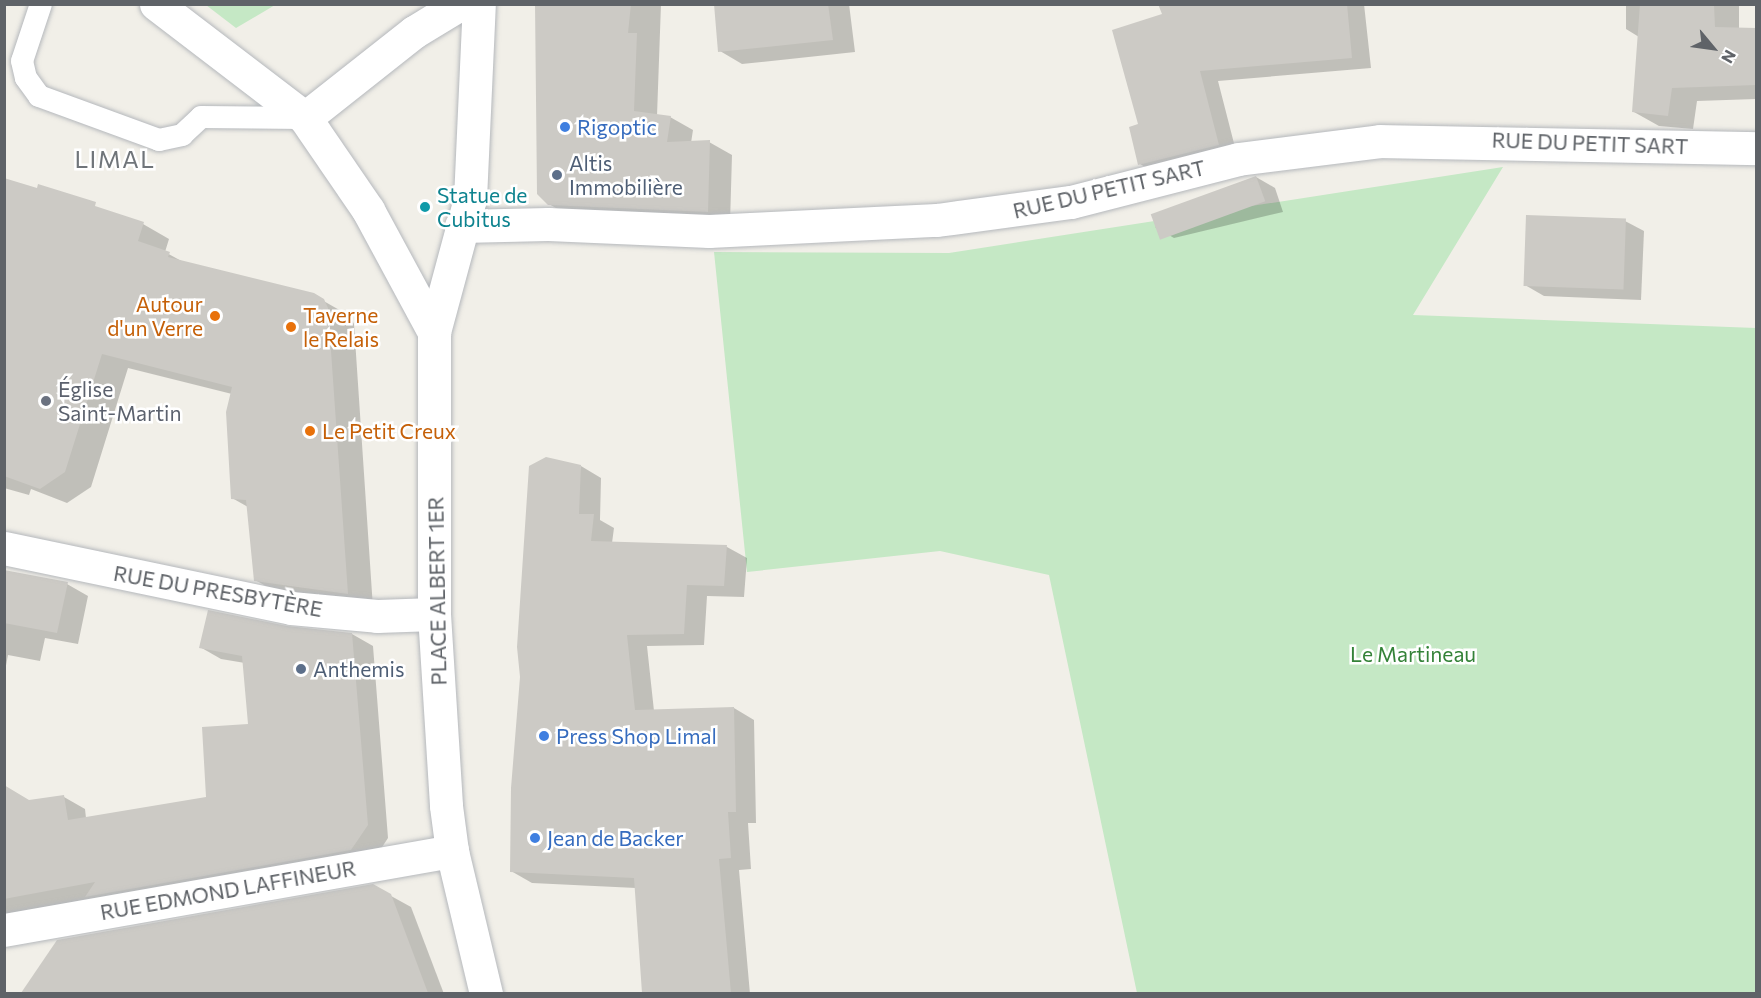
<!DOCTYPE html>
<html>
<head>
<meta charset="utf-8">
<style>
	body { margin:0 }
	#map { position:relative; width:1761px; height:998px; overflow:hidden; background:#f1efe8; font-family:Commissioner,sans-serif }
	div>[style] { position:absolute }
	.green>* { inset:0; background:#c5e8c5 }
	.shadow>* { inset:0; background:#0003 }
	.building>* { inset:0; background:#cccac5; transform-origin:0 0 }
	.roads { filter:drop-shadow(0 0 2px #b5b8bc) drop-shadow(0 0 2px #b5b8bc) }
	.service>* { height:22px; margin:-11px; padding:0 11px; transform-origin:11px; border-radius:11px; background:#fff }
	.minor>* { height:33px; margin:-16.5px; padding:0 16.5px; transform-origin:16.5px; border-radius:16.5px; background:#fff }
	.tertiary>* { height:33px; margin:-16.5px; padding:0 16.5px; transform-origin:16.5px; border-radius:16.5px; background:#fff }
	.secondary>* { height:33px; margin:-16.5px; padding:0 16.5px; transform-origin:16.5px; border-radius:16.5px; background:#fff }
	.dots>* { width:16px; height:16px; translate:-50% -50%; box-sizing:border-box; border:3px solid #fff; border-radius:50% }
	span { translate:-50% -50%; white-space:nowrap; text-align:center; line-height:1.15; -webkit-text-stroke:5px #fff; paint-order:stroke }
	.shop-label { font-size:21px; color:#366cbe }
	.left { translate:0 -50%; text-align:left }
	.street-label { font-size:21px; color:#5f6368 }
	.service-label { font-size:21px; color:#4e5e75 }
	.culture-label { font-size:21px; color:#0d838f }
	.food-label { font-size:21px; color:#c56008 }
	.right { translate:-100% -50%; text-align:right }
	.worship-label { font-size:21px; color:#5b616d }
	.park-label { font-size:21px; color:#348238 }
	.quarter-label { font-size:24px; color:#70757a; letter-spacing:1.5px }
	.frame { position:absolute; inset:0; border:6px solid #5f6368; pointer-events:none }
	.north { position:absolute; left:1683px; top:18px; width:60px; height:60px; -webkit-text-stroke:4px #fff; paint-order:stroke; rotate:119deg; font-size:16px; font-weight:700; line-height:24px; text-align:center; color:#5f6368 }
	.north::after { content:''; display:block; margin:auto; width:21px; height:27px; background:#5f6368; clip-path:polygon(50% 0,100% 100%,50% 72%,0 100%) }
</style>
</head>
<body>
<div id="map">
	<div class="green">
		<i style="clip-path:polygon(206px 5px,275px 5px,236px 28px)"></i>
		<i style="clip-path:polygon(1503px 167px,1413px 315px,1756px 328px,1756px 993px,1137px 993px,1049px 575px,940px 551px,747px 572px,714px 252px,949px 253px)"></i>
	</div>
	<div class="shadow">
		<i style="clip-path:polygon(537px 4px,661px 4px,657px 116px,670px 117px,693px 130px,691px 143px,709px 142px,732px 155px,730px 224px,573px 218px,549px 204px)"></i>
		<i style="clip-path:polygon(715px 4px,849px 4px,855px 52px,742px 64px,720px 51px)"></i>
		<i style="clip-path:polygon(1160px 4px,1364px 4px,1371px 68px,1218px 81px,1237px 155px,1159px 175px,1140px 164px,1140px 125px,1164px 15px)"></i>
		<i style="clip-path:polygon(1626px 4px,1739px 6px,1739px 29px,1756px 29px,1756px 99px,1697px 101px,1693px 129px,1659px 126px,1634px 112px,1639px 37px,1626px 29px)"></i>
		<i style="clip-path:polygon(1256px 177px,1275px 188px,1283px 212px,1174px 238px,1155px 227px)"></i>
		<i style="clip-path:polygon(4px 180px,143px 224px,169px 239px,165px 252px,185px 263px,313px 295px,350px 316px,354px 324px,373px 608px,282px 595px,255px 580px,248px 507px,232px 498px,232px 394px,128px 368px,91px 487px,67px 503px,31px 489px,29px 495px,4px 488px)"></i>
		<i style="clip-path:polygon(1625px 221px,1644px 231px,1641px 300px,1544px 296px,1525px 285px)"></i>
		<i style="clip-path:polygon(581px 466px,601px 478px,600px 520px,614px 528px,612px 543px,727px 547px,747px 558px,744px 597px,707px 596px,704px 645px,647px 646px,654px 711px,734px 708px,754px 720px,756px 823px,748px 823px,751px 869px,739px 870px,750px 994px,644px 994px,636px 888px,532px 883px,511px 871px,522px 677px)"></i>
		<i style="clip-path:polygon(4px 572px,67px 584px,88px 596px,78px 644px,45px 638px,40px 661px,8px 655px,4px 676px)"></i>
		<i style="clip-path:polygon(287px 628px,352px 634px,373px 646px,388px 838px,373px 861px,4px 914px,4px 789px,29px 801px,64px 797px,85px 809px,86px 818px,208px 799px,249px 725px,245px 663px,221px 659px,200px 647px)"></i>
		<i style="clip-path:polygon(373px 886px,411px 907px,444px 994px,31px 994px,32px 980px)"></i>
	</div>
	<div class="building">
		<i style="clip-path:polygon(535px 4px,631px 4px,628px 33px,637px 33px,634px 111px,671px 116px,667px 142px,710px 140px,708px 212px,548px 205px,537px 194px)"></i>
		<i style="clip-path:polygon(714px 4px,828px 4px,833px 40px,718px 52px)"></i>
		<i style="clip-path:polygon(1158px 4px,1347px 4px,1352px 58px,1200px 71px,1219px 145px,1138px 165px,1129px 127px,1138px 124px,1112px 30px,1162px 14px)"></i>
		<i style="clip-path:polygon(1640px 4px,1714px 4px,1715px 27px,1756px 28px,1756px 85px,1672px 88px,1668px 116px,1632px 112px)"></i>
		<i style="left:1256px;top:176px;width:27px;height:112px;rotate:70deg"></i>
		<i style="clip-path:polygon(4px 178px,37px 188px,38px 184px,96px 202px,95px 206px,144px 222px,138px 241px,170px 252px,168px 257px,314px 293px,324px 299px,328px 308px,348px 594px,254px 581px,246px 500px,231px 499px,226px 412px,232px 387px,102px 354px,65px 472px,40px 489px,4px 476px)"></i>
		<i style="left:1526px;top:215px;width:100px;height:71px;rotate:2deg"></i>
		<i style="clip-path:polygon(546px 457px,581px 465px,579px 514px,594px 514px,591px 541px,727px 545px,724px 586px,687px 585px,684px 634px,627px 635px,635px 710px,734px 707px,736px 812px,728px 812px,731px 858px,719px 859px,731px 993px,642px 993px,634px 878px,510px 872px,511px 788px,520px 677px,517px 647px,529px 466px)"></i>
		<i style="clip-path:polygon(4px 570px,68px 582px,57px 633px,4px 623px)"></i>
		<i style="clip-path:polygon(208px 610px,287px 626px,352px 633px,368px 825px,351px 850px,85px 897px,95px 882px,4px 899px,4px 785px,29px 800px,64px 795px,68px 820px,206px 797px,202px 727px,248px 724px,242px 656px,199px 648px)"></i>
		<i style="clip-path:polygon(373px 884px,391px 894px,428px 993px,21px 993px,57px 940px)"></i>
	</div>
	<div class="roads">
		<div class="service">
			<i style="left:41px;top:4px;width:60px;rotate:108.4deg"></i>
			<i style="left:22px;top:61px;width:17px;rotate:77deg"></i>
			<i style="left:26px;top:78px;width:22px;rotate:54deg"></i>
			<i style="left:39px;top:96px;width:128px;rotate:20.1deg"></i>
			<i style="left:159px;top:140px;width:24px;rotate:-12deg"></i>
			<i style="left:182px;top:135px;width:26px;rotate:-43deg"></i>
			<i style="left:201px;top:117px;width:104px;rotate:0.6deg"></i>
		</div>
		<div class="minor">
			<i style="left:461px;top:226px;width:87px;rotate:-1.3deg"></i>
			<i style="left:548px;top:224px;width:161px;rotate:2.5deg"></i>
			<i style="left:709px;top:231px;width:228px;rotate:-2.8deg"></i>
			<i style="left:937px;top:220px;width:135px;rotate:-7.7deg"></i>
			<i style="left:1071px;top:202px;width:172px;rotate:-14.4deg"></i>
			<i style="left:1238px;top:159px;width:143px;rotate:-7.2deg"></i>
			<i style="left:1380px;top:141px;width:376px;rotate:1.1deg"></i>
			<i style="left:4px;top:548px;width:293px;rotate:11.8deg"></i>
			<i style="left:291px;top:608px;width:86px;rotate:5.3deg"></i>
			<i style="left:377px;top:616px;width:57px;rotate:-2deg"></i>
			<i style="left:4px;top:930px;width:455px;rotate:-10deg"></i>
		</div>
		<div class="tertiary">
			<i style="left:305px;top:118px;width:139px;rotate:-38.3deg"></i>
			<i style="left:414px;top:32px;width:54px;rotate:-31.3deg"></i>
			<i style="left:434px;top:332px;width:138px;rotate:-74.9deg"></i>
			<i style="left:470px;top:199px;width:195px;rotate:-87.4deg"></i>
		</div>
		<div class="secondary">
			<i style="left:156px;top:4px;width:188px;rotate:37.4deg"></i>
			<i style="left:305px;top:118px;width:112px;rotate:55.6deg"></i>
			<i style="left:368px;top:210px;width:139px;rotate:61.6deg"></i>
			<i style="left:434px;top:332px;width:282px;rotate:90deg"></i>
			<i style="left:434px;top:614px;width:192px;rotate:86.4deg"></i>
			<i style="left:446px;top:806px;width:45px;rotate:82.4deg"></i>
			<i style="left:452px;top:851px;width:147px;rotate:76.6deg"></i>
		</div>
	</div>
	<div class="dots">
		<i style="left:565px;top:127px;background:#3f7fe0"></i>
		<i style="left:557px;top:175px;background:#5c6f8a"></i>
		<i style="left:425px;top:207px;background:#0f9aa8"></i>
		<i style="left:215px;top:316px;background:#e8710a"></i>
		<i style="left:291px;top:327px;background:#e8710a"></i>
		<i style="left:46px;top:401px;background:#6b7280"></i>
		<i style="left:310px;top:431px;background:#e8710a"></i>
		<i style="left:301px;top:669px;background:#5c6f8a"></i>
		<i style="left:544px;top:736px;background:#3f7fe0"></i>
		<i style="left:535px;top:838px;background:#3f7fe0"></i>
	</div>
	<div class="shop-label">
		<span class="left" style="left:577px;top:127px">Rigoptic</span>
		<span class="left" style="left:556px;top:736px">Press Shop Limal</span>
		<span class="left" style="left:547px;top:838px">Jean de Backer</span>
	</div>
	<div class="street-label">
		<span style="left:1590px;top:143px;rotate:2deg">RUE DU PETIT SART</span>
		<span style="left:1109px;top:189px;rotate:-13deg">RUE DU PETIT SART</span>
		<span style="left:218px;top:591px;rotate:10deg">RUE DU PRESBYTÈRE</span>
		<span style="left:437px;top:591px;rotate:-91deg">PLACE ALBERT 1ER</span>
		<span style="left:228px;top:890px;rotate:-10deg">RUE EDMOND LAFFINEUR</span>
	</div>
	<div class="service-label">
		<span class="left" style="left:569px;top:175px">Altis<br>Immobilière</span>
		<span class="left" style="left:313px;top:669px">Anthemis</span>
	</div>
	<div class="culture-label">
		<span class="left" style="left:437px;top:207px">Statue de<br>Cubitus</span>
	</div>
	<div class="food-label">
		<span class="right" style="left:203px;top:316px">Autour<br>d'un Verre</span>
		<span class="left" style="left:303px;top:327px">Taverne<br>le Relais</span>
		<span class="left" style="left:322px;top:431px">Le Petit Creux</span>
	</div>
	<div class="worship-label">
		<span class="left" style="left:58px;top:401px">Église<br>Saint-Martin</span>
	</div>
	<div class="park-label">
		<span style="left:1413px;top:654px">Le Martineau</span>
	</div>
	<div class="quarter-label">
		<span style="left:115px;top:159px">LIMAL</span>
	</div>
	<div class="frame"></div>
	<div class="north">N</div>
</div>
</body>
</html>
